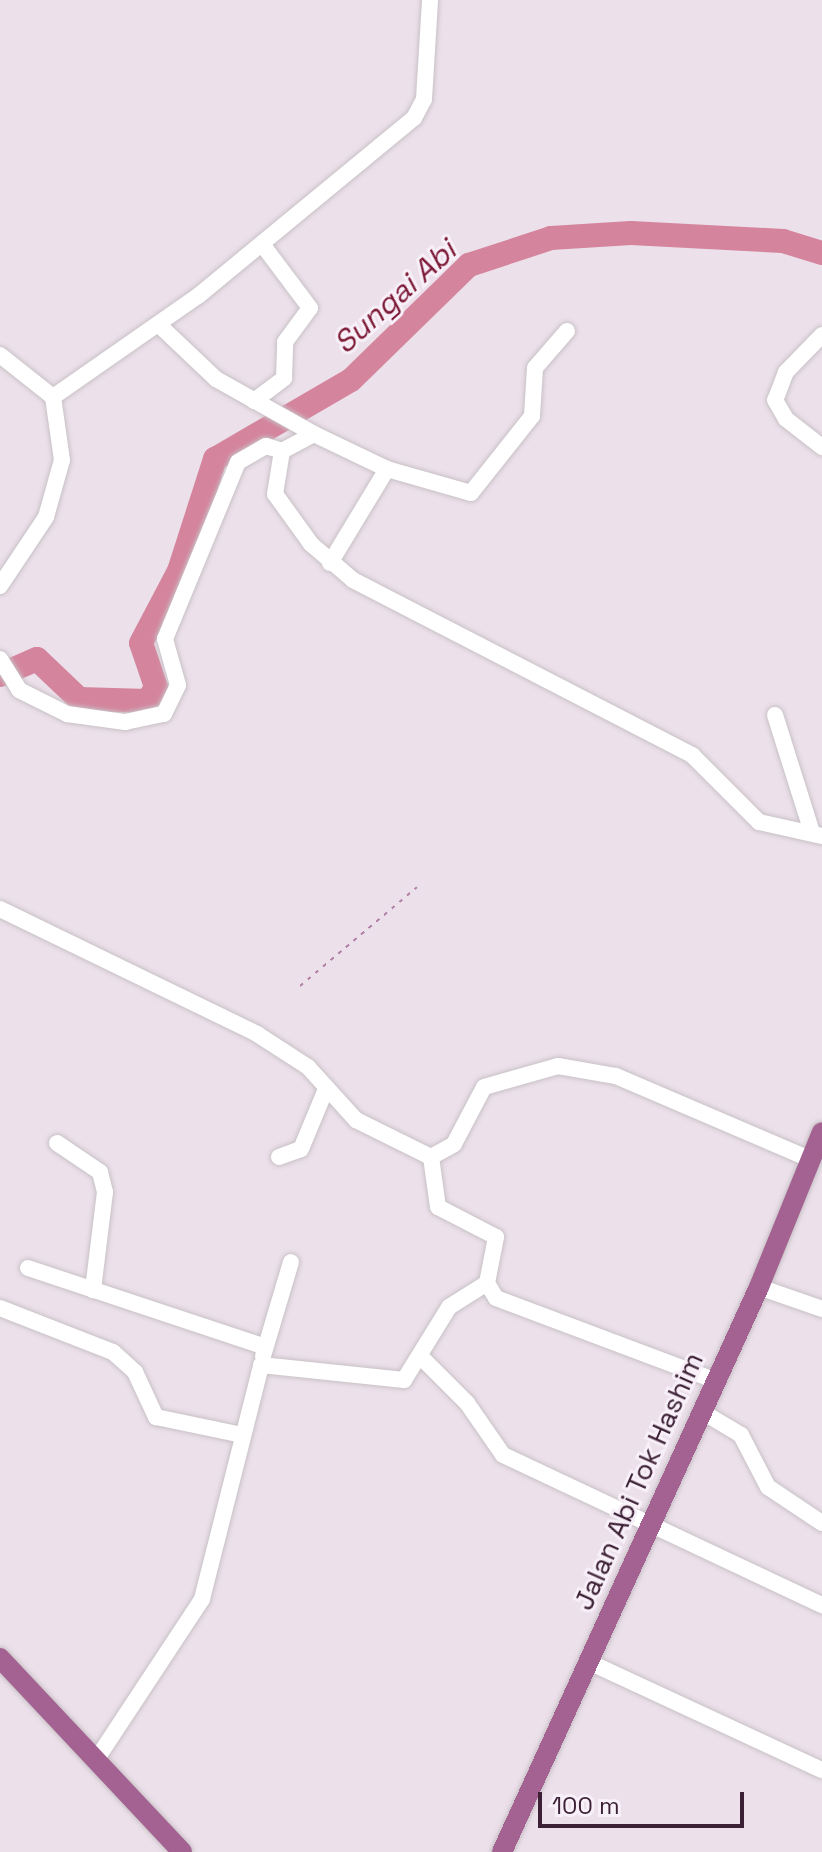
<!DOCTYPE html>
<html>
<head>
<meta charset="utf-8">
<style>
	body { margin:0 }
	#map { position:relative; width:822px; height:1852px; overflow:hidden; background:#ece0ea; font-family:"Space Grotesk",sans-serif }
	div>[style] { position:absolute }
	.river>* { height:24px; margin:-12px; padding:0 12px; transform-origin:12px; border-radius:12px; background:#d4859d }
	.path>* { height:2px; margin-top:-1px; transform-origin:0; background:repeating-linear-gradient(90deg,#b17fa5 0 4px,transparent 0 10px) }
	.roads { filter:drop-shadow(0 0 2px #c8c1c6) drop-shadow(0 0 2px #c8c1c6) }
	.minor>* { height:16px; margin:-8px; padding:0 8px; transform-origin:8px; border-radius:8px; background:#fff }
	.major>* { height:20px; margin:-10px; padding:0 10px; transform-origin:10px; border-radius:10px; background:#a36291 }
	span { translate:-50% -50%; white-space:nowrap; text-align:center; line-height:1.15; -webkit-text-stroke:6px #f8f0f8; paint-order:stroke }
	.street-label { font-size:28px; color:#3c2035 }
	.water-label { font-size:30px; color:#7b1734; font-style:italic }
	.scale { position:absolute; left:538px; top:1792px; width:206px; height:36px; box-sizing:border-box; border:4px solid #3c2035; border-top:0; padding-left:10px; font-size:24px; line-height:28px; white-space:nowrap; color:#3c2035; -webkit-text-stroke:6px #f8f0f8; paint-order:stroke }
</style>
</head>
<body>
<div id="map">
	<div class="river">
		<i style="left:0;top:675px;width:40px;rotate:-23.4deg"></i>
		<i style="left:37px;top:659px;width:58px;rotate:43.6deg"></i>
		<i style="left:79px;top:699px;width:69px;rotate:1.7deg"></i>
		<i style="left:148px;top:701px;width:16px;rotate:-60deg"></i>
		<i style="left:156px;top:687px;width:46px;rotate:-108.8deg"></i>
		<i style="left:141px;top:643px;width:81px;rotate:-62.2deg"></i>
		<i style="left:179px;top:571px;width:118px;rotate:-72.2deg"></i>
		<i style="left:215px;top:459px;width:157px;rotate:-30.2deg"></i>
		<i style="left:351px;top:380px;width:165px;rotate:-44.3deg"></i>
		<i style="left:469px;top:265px;width:86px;rotate:-18.2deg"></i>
		<i style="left:551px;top:238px;width:80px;rotate:-3.6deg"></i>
		<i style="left:631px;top:233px;width:152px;rotate:3deg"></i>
		<i style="left:783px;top:241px;width:41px;rotate:17.1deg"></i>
	</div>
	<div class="path">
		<i style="left:300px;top:986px;width:153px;rotate:-40.2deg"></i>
	</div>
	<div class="roads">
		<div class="minor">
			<i style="left:158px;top:324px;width:80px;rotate:43.5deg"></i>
			<i style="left:216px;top:379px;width:112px;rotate:29.3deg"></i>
			<i style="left:567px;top:331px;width:49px;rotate:130.9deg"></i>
			<i style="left:535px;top:368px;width:48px;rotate:93.6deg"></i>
			<i style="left:532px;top:416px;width:98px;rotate:128.4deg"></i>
			<i style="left:471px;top:493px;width:87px;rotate:-164.1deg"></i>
			<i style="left:387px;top:469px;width:81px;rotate:-154.4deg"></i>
			<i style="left:314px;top:434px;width:36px;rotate:152deg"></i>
			<i style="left:282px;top:451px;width:44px;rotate:99.2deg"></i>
			<i style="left:275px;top:494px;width:62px;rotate:54.2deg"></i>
			<i style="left:311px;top:544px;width:55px;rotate:40.6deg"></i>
			<i style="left:353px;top:580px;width:382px;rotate:27.3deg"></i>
			<i style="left:692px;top:755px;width:95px;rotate:45deg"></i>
			<i style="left:759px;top:822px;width:65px;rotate:12.5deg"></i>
			<i style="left:822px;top:335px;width:52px;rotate:134.2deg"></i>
			<i style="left:786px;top:372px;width:30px;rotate:111deg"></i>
			<i style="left:775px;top:400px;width:22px;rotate:60deg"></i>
			<i style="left:786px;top:419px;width:46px;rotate:37.9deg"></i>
			<i style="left:0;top:355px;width:68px;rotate:38.4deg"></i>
			<i style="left:53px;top:397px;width:64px;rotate:81.9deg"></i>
			<i style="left:62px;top:460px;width:59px;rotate:105.7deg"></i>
			<i style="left:46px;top:517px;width:83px;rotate:123.7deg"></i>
			<i style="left:53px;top:397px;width:177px;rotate:-34.9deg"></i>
			<i style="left:198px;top:296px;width:280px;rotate:-39.5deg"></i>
			<i style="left:414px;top:118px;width:21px;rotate:-62deg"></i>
			<i style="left:424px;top:99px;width:99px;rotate:-86.5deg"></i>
			<i style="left:254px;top:401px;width:38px;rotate:-37deg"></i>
			<i style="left:284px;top:378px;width:36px;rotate:-88deg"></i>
			<i style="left:285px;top:342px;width:42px;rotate:-53.7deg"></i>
			<i style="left:310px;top:308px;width:80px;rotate:-126.9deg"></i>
			<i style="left:330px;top:563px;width:110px;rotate:-58.8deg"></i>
			<i style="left:0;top:659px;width:36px;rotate:58deg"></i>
			<i style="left:19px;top:690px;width:54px;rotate:26.6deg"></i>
			<i style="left:67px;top:714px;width:59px;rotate:7.9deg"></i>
			<i style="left:125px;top:722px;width:40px;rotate:-12deg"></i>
			<i style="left:164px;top:714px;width:32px;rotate:-64deg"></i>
			<i style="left:178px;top:685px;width:48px;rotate:-105.8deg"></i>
			<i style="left:165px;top:639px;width:191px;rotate:-67.6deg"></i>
			<i style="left:238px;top:462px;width:32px;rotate:-30deg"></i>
			<i style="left:266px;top:446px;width:17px;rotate:17deg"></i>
			<i style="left:775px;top:715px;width:123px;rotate:72.5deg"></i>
			<i style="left:0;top:909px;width:286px;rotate:25.9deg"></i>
			<i style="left:257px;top:1034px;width:61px;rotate:32.9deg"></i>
			<i style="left:308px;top:1067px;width:72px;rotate:47.8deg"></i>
			<i style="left:356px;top:1120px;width:84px;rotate:26.3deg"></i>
			<i style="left:57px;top:1143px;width:52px;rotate:34deg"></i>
			<i style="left:100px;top:1172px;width:21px;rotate:76deg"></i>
			<i style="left:105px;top:1192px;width:99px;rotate:97deg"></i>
			<i style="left:279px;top:1157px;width:23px;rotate:-20deg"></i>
			<i style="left:301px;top:1149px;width:65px;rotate:-67.4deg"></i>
			<i style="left:28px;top:1268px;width:250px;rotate:18.4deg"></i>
			<i style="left:759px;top:1287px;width:67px;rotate:19.2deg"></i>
			<i style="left:0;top:1308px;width:121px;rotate:21.3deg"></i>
			<i style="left:113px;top:1352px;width:30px;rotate:42deg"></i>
			<i style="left:135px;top:1372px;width:50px;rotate:65deg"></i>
			<i style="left:156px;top:1417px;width:88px;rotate:11.8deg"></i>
			<i style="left:263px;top:1356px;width:98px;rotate:-73.4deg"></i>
			<i style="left:422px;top:1358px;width:64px;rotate:45deg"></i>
			<i style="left:467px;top:1403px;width:63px;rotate:55.3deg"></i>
			<i style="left:503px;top:1455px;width:353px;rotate:25.2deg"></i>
			<i style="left:714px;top:1380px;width:233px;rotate:-159.4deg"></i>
			<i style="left:496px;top:1298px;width:17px;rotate:-121deg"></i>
			<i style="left:487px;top:1283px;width:47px;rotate:-78.9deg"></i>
			<i style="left:496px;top:1237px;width:65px;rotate:-152.7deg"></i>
			<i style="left:438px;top:1207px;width:50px;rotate:-98deg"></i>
			<i style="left:431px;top:1157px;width:26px;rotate:-29deg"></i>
			<i style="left:454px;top:1144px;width:64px;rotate:-62.2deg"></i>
			<i style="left:484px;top:1087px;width:77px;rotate:-15.8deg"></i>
			<i style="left:558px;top:1066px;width:59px;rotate:9.8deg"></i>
			<i style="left:616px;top:1076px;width:208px;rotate:23.2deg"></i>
			<i style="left:701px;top:1411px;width:47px;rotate:31deg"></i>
			<i style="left:741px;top:1435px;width:59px;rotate:62.6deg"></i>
			<i style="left:768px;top:1487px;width:65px;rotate:33.7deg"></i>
			<i style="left:587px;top:1661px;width:259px;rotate:24.9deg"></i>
			<i style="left:96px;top:1760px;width:193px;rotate:-56.6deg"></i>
			<i style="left:202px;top:1599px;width:241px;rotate:-75.8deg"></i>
			<i style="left:261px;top:1365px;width:144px;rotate:6deg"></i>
			<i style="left:404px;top:1380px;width:86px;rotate:-58.3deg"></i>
			<i style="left:449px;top:1307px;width:45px;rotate:-32.3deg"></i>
		</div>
		<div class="major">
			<i style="left:0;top:1658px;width:266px;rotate:46.8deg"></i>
			<i style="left:502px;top:1852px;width:621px;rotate:-65.54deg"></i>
			<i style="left:759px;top:1287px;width:167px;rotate:-67.9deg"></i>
		</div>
	</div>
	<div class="street-label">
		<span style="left:638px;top:1481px;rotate:-66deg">Jalan Abi Tok Hashim</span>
	</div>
	<div class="water-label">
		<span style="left:395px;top:297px;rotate:-42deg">Sungai Abi</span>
	</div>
	<div class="scale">100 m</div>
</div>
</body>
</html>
